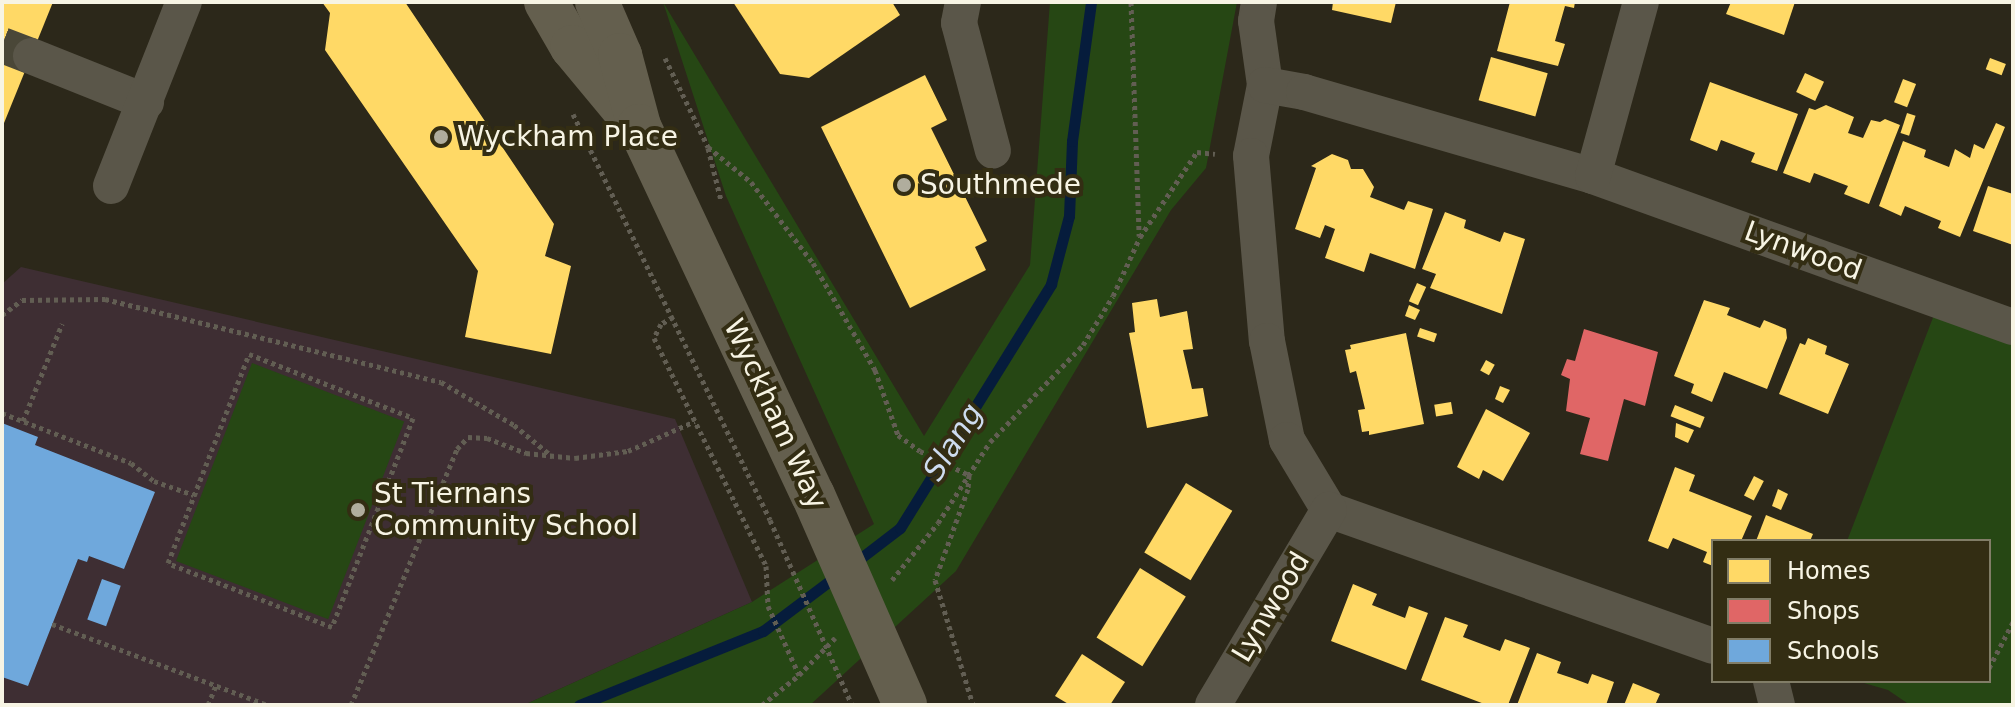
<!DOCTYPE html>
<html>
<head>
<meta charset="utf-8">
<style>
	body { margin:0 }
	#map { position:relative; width:2015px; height:707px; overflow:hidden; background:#2c281a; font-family:"DejaVu Sans",sans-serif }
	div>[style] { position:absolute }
	.education>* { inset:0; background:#3e2e33 }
	.green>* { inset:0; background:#264714; transform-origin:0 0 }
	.homes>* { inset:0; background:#ffd966; transform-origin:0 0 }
	.shops>* { inset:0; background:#e06666 }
	.schools>* { inset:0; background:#6fa8dc; transform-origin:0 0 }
	.stream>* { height:11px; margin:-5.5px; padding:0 5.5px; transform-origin:5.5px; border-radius:5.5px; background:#061c3c }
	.street-tunnel>* { height:36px; margin-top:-18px; transform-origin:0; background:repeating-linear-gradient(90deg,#4a4738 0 36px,transparent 0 54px) }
	.path>* { height:5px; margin-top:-2.5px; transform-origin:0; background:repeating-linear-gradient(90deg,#625e53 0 4px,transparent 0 8px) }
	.street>* { height:36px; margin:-18px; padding:0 18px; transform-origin:18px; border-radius:18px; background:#5a5649 }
	.secondary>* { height:44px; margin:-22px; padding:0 22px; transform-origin:22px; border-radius:22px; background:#645f4e }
	.path-bridge>* { height:5px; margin-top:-2.5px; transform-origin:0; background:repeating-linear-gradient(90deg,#625e53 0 4px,transparent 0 8px) }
	.secondary-bridge>* { height:44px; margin:-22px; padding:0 22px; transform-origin:22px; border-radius:22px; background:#645f4e }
	.dots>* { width:22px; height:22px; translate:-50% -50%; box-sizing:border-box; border:4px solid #332d13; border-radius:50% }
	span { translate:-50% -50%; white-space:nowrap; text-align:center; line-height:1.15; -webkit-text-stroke:8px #332d13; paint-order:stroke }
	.poi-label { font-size:28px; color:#f7f4e4 }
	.left { translate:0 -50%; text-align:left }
	.street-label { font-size:28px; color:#f7f4e4 }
	.water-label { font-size:30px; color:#cedcf0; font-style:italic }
	.frame { position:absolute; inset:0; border:4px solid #f7f4e4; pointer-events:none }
	.legend { position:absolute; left:1711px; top:539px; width:280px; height:144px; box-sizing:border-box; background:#332d13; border:2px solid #817d67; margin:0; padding:10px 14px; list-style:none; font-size:24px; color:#f7f4e4 }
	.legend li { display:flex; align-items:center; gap:16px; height:40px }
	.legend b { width:40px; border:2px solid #817d67 }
</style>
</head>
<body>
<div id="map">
	<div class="education">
		<i style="clip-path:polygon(21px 267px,675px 419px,752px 602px,524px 705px,2px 705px,2px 284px)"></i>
	</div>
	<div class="green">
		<i style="clip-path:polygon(663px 2px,924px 436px,1030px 265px,1050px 2px,1237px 2px,1206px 168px,1171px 210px,956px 571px,810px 705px,524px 705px,752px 602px,874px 524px,726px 196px)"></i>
		<i style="clip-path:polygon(1934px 315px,2013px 339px,2013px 705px,1910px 705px,1888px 690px,1857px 681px,1989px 681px,1989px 541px,1847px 541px)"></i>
		<i style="left:252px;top:363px;width:163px;height:212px;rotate:21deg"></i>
	</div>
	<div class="homes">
		<i style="clip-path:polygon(2px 2px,53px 2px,2px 128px)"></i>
		<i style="clip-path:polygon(322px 2px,405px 2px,554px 224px,545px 256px,571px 266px,551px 354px,465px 337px,478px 271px,325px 50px,330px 13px)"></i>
		<i style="clip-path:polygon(733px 2px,892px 2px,900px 15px,809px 78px,780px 74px)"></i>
		<i style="clip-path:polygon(1333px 2px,1396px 2px,1391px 23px,1332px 10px)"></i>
		<i style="clip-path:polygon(1510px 2px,1575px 2px,1574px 8px,1565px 6px,1555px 41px,1565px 44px,1558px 66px,1497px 51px)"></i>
		<i style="clip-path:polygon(1731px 2px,1795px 2px,1784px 35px,1726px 14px)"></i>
		<i style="left:1491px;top:57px;width:59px;height:45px;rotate:16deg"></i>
		<i style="left:1990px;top:58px;width:17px;height:12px;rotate:21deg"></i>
		<i style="left:1805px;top:73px;width:21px;height:21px;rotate:25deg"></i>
		<i style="clip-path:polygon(925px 75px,947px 120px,931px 128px,987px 241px,975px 247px,986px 270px,910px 308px,821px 127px)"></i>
		<i style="left:1903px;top:79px;width:14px;height:25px;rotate:21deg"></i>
		<i style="clip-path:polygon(1710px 82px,1798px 114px,1777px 171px,1751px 162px,1755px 153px,1721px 140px,1717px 151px,1690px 140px)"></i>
		<i style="clip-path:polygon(1826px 105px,1854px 117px,1848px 133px,1863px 138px,1871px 120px,1880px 122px,1885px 119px,1900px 125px,1869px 204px,1844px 194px,1848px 186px,1814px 173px,1810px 183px,1783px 173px,1809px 108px,1815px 110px)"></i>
		<i style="left:1907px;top:113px;width:9px;height:21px;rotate:18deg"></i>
		<i style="clip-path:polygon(1996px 123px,2005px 127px,1960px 237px,1938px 228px,1941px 221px,1905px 206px,1901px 216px,1879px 206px,1903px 141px,1926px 150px,1924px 157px,1949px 167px,1955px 149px,1970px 158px,1974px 144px,1984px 149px)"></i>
		<i style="clip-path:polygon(1332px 154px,1348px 160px,1351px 169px,1363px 169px,1374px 187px,1370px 197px,1404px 210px,1408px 201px,1433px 209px,1415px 269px,1370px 253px,1364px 272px,1325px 258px,1335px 229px,1325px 225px,1320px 238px,1295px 229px,1316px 168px,1311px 166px)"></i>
		<i style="clip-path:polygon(1988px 186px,2013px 194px,2013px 245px,1973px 231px)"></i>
		<i style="clip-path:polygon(1445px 212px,1466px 220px,1464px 228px,1500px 242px,1504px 232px,1525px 239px,1502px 314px,1430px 288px,1436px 274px,1422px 269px)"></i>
		<i style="left:1417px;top:283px;width:10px;height:20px;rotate:24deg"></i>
		<i style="clip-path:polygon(1157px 299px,1160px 317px,1187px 311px,1193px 349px,1183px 350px,1192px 389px,1203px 388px,1208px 416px,1147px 428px,1129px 333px,1135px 332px,1132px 303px)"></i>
		<i style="clip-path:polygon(1704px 300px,1730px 308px,1727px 315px,1760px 328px,1764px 320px,1786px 329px,1787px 338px,1767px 389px,1724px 372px,1712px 402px,1691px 393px,1694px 384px,1674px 376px)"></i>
		<i style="clip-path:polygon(1409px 305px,1420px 310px,1415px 320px,1405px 316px)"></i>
		<i style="left:1420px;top:328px;width:18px;height:9px;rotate:19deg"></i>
		<i style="clip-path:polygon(1406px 333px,1424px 424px,1369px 435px,1369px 431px,1362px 432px,1358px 410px,1365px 409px,1356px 371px,1350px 373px,1345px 350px,1351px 349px,1350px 345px)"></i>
		<i style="clip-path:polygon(1808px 338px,1827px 346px,1825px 354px,1849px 364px,1828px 414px,1779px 394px,1800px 343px,1805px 345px)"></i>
		<i style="left:1486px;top:360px;width:10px;height:12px;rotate:29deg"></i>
		<i style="clip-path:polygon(1500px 386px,1510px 390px,1503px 403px,1495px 399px)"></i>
		<i style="left:1451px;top:402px;width:12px;height:17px;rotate:81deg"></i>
		<i style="left:1675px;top:405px;width:32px;height:12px;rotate:22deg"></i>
		<i style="clip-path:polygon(1486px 409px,1530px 433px,1503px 481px,1483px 470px,1479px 479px,1457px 467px)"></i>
		<i style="clip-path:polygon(1676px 423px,1694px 430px,1688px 443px,1675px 437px)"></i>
		<i style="clip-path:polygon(1675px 467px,1695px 475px,1689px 491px,1752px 516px,1741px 541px,1713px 541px,1713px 566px,1703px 562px,1707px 552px,1673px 538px,1668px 549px,1648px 541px)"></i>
		<i style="left:1754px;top:476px;width:11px;height:22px;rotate:27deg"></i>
		<i style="left:1186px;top:483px;width:54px;height:81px;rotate:31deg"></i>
		<i style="clip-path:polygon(1778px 489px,1788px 494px,1781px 510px,1772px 506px)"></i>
		<i style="clip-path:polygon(1766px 515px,1813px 534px,1810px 541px,1756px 541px)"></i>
		<i style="left:1140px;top:568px;width:54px;height:82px;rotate:32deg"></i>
		<i style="clip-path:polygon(1353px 584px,1377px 594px,1372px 605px,1405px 618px,1409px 606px,1428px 613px,1406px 670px,1331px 641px)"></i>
		<i style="clip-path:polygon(1445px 617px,1468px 625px,1463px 637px,1500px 651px,1505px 639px,1530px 648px,1508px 705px,1487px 705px,1421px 680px)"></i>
		<i style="clip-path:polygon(1537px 653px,1561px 662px,1557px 673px,1572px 678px,1588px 684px,1592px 674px,1614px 682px,1606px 705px,1517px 705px)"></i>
		<i style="clip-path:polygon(1082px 654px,1125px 682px,1110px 705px,1070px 705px,1055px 696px)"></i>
		<i style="clip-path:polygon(1633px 683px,1660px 694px,1655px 705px,1624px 705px)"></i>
	</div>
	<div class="shops">
		<i style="clip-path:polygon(1584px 329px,1658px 352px,1645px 406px,1624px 399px,1608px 461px,1580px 454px,1590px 418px,1566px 411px,1570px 379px,1561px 375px,1567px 359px,1575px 361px)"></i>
	</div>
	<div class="schools">
		<i style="clip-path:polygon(2px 423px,38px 437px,35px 445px,155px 492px,124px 569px,89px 556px,87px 562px,78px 559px,28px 686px,2px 677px)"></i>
		<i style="left:102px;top:579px;width:20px;height:43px;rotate:20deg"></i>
	</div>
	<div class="stream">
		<i style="left:853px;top:564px;width:59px;rotate:-37.5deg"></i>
		<i style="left:900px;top:528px;width:287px;rotate:-58.2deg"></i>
		<i style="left:1051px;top:284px;width:70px;rotate:-75.2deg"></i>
		<i style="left:1069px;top:216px;width:75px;rotate:-87.7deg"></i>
		<i style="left:1072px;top:141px;width:140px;rotate:-82.2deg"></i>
		<i style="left:579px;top:705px;width:198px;rotate:-21.9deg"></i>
		<i style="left:763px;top:631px;width:95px;rotate:-36.9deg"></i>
	</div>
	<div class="street-tunnel">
		<i style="left:2px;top:45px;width:31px;rotate:21deg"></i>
	</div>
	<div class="path">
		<i style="left:1131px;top:2px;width:234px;rotate:88deg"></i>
		<i style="left:665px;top:58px;width:99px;rotate:64.2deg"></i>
		<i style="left:708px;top:147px;width:55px;rotate:39.1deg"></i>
		<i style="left:751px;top:182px;width:102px;rotate:52.6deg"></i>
		<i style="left:813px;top:263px;width:124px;rotate:59.9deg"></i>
		<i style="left:875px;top:370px;width:69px;rotate:70.5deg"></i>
		<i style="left:898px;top:435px;width:27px;rotate:36deg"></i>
		<i style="left:920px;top:451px;width:55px;rotate:26.1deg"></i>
		<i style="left:969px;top:475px;width:14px;rotate:94deg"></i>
		<i style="left:968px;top:489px;width:97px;rotate:109.9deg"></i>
		<i style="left:935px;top:580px;width:131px;rotate:73.1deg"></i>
		<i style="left:573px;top:114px;width:451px;rotate:64.1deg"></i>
		<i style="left:708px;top:148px;width:54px;rotate:76deg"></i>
		<i style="left:2px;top:315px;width:25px;rotate:-37deg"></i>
		<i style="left:22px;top:300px;width:83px;rotate:-0.7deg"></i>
		<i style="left:105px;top:299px;width:346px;rotate:13.9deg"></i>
		<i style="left:441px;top:382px;width:85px;rotate:30.5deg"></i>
		<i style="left:514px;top:425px;width:50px;rotate:39.4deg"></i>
		<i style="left:673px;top:317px;width:14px;rotate:150deg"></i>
		<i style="left:661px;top:324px;width:16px;rotate:117deg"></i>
		<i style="left:654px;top:338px;width:254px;rotate:63.8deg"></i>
		<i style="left:766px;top:566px;width:40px;rotate:87.1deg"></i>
		<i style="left:768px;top:606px;width:76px;rotate:65.8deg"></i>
		<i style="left:249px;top:354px;width:176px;rotate:21.3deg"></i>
		<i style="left:413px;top:418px;width:224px;rotate:111.2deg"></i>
		<i style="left:332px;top:627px;width:176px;rotate:-158.7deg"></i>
		<i style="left:168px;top:563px;width:224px;rotate:-68.8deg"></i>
		<i style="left:2px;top:413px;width:138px;rotate:21.2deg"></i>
		<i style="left:131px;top:463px;width:29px;rotate:38deg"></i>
		<i style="left:154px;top:481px;width:42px;rotate:19.3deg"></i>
		<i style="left:23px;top:421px;width:105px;rotate:-68.1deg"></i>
		<i style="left:892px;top:580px;width:73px;rotate:-51.1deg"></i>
		<i style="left:938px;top:523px;width:96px;rotate:-57.3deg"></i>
		<i style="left:990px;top:442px;width:134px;rotate:-46.2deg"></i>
		<i style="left:1083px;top:345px;width:57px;rotate:-58.5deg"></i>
		<i style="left:1113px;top:296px;width:65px;rotate:-65.4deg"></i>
		<i style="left:1140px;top:237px;width:102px;rotate:-56.2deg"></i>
		<i style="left:1197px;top:152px;width:18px;rotate:6deg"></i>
		<i style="left:52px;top:624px;width:231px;rotate:20.6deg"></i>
		<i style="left:1989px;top:668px;width:52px;rotate:-62.4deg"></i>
		<i style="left:208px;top:705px;width:22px;rotate:-68deg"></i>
		<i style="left:351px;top:705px;width:277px;rotate:-67.5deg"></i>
		<i style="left:457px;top:449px;width:16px;rotate:-47deg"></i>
		<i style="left:468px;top:437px;width:19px;rotate:3deg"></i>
		<i style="left:487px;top:438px;width:42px;rotate:21deg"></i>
		<i style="left:526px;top:453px;width:49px;rotate:5.8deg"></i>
		<i style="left:575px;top:458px;width:53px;rotate:-7.5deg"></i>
		<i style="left:628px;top:451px;width:73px;rotate:-24.1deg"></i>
		<i style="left:762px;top:705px;width:48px;rotate:-39deg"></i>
		<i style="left:799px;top:675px;width:52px;rotate:-45.8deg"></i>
	</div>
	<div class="street">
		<i style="left:963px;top:2px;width:21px;rotate:101deg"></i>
		<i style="left:959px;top:23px;width:132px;rotate:75.1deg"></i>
		<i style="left:1259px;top:2px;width:19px;rotate:99deg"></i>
		<i style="left:1256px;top:21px;width:65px;rotate:82deg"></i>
		<i style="left:1265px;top:85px;width:72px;rotate:101.2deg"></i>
		<i style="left:1251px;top:156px;width:186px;rotate:85.1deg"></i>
		<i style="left:1267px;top:341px;width:101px;rotate:78.6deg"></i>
		<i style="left:1287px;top:440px;width:82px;rotate:59deg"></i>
		<i style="left:1329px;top:510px;width:407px;rotate:19.5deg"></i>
		<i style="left:31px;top:56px;width:124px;rotate:21.8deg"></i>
		<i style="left:1265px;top:85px;width:40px;rotate:10deg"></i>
		<i style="left:1304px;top:92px;width:301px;rotate:16.2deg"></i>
		<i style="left:1593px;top:176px;width:446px;rotate:19.8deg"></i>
		<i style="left:1593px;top:176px;width:180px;rotate:-74.6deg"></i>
		<i style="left:111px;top:186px;width:198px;rotate:-68.4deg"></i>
		<i style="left:1771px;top:681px;width:25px;rotate:76deg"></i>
		<i style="left:1213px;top:705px;width:227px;rotate:-59.3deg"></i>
	</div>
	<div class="secondary">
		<i style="left:546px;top:2px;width:52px;rotate:60deg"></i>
		<i style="left:572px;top:47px;width:92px;rotate:50.3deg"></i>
		<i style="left:597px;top:2px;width:58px;rotate:66.5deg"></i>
		<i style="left:620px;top:55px;width:73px;rotate:75deg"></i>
		<i style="left:639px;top:126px;width:408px;rotate:64.8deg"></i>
	</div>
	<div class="path-bridge">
		<i style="left:770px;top:520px;width:202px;rotate:66.1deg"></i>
	</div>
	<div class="secondary-bridge">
		<i style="left:813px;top:495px;width:229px;rotate:66.3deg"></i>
	</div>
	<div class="dots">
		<i style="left:441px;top:137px;background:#b0ad9d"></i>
		<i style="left:904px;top:185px;background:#b0ad9d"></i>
		<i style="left:358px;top:510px;background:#b0ad9d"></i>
	</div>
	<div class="poi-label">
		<span class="left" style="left:457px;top:137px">Wyckham Place</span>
		<span class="left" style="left:920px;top:185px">Southmede</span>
		<span class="left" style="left:374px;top:510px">St Tiernans<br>Community School</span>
	</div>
	<div class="street-label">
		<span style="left:1803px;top:251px;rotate:20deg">Lynwood</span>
		<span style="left:775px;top:414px;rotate:65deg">Wyckham Way</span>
		<span style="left:1271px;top:607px;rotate:-59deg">Lynwood</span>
	</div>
	<div class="water-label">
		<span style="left:953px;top:442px;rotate:-58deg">Slang</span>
	</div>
	<div class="frame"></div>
	<ul class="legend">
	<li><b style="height:22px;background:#ffd966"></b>Homes</li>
	<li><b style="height:22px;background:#e06666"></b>Shops</li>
	<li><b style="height:22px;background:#6fa8dc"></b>Schools</li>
	</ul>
</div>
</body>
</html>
